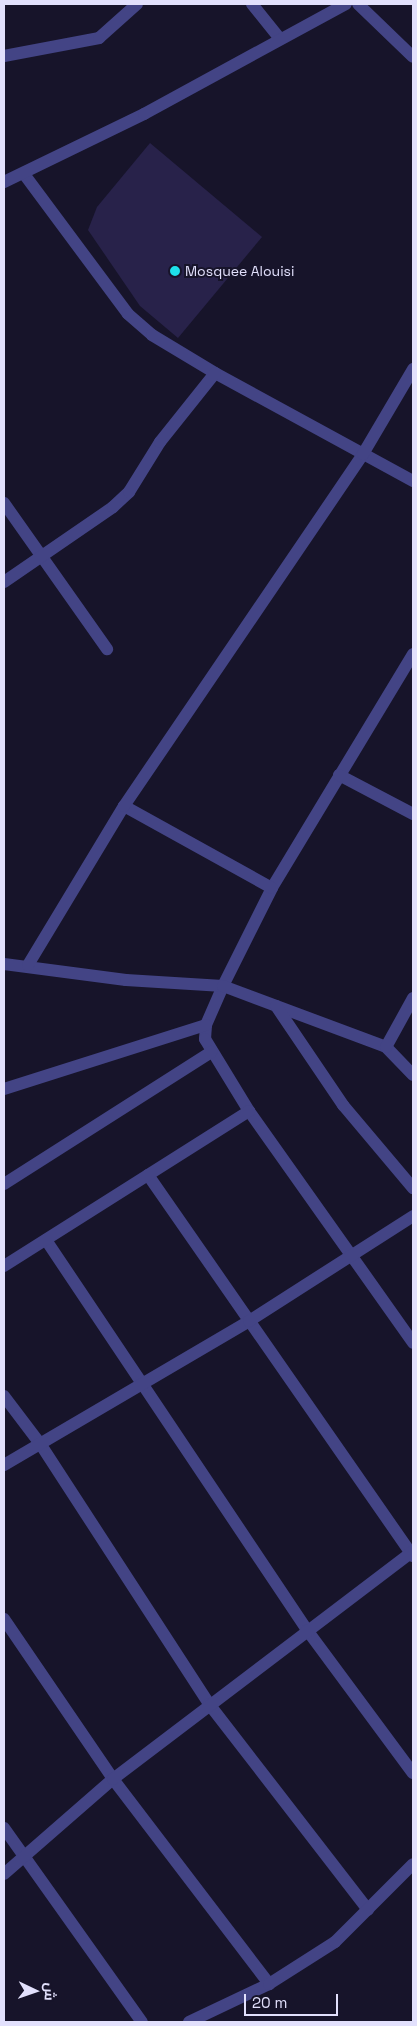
<!DOCTYPE html>
<html>
<head>
<meta charset="utf-8">
<style>
	body { margin:0 }
	#map { position:relative; width:417px; height:2026px; overflow:hidden; background:#17142a; font-family:"Space Grotesk",Cairo,sans-serif }
	div>[style] { position:absolute }
	.building>* { inset:0; background:#28224a }
	.street>* { height:12px; margin:-6px; padding:0 6px; transform-origin:6px; border-radius:6px; background:#434485 }
	.dots>* { width:14px; height:14px; translate:-50% -50%; box-sizing:border-box; border:2px solid #17142a; border-radius:50% }
	span { translate:-50% -50%; white-space:nowrap; text-align:center; line-height:1.15; -webkit-text-stroke:4px #17142a; paint-order:stroke }
	.poi-label { font-size:14px; color:#e2e0fc }
	.left { translate:0 -50%; text-align:left }
	.frame { position:absolute; inset:0; border:5px solid #e2e0fc; pointer-events:none }
	.north { position:absolute; left:10px; top:1966px; width:50px; height:50px; -webkit-text-stroke:4px #17142a; paint-order:stroke; rotate:93deg; font-size:14px; font-weight:700; line-height:20px; text-align:center; color:#e2e0fc }
	.north::after { content:''; display:block; margin:auto; width:18px; height:22px; background:#e2e0fc; clip-path:polygon(50% 0,100% 100%,50% 72%,0 100%) }
	.scale { position:absolute; left:244px; top:1994px; width:94px; height:22px; box-sizing:border-box; border:2px solid #e2e0fc; border-top:0; padding-left:6px; font-size:15px; line-height:18px; white-space:nowrap; color:#e2e0fc; -webkit-text-stroke:4px #17142a; paint-order:stroke }
</style>
</head>
<body>
<div id="map">
	<div class="building">
		<i style="clip-path:polygon(150px 143px,262px 237px,178px 338px,140px 306px,88px 230px,97px 207px)"></i>
	</div>
	<div class="street">
		<i style="left:252px;top:4px;width:45px;rotate:51.3deg"></i>
		<i style="left:358px;top:4px;width:76px;rotate:43.9deg"></i>
		<i style="left:4px;top:56px;width:97px;rotate:-10.7deg"></i>
		<i style="left:99px;top:38px;width:51px;rotate:-41.8deg"></i>
		<i style="left:24px;top:174px;width:174px;rotate:53.4deg"></i>
		<i style="left:128px;top:314px;width:32px;rotate:41deg"></i>
		<i style="left:152px;top:335px;width:74px;rotate:31.1deg"></i>
		<i style="left:215px;top:373px;width:226px;rotate:28.6deg"></i>
		<i style="left:4px;top:182px;width:156px;rotate:-25.9deg"></i>
		<i style="left:144px;top:114px;width:230px;rotate:-28.6deg"></i>
		<i style="left:4px;top:503px;width:179px;rotate:54.8deg"></i>
		<i style="left:4px;top:582px;width:132px;rotate:-34.5deg"></i>
		<i style="left:113px;top:507px;width:22px;rotate:-43deg"></i>
		<i style="left:129px;top:492px;width:59px;rotate:-58.2deg"></i>
		<i style="left:160px;top:442px;width:88px;rotate:-51.4deg"></i>
		<i style="left:413px;top:654px;width:273px;rotate:121.1deg"></i>
		<i style="left:272px;top:888px;width:110px;rotate:116.6deg"></i>
		<i style="left:223px;top:986px;width:43px;rotate:113.6deg"></i>
		<i style="left:206px;top:1025px;width:14px;rotate:94deg"></i>
		<i style="left:205px;top:1039px;width:84px;rotate:58.6deg"></i>
		<i style="left:249px;top:1111px;width:284px;rotate:54.7deg"></i>
		<i style="left:339px;top:775px;width:84px;rotate:27.8deg"></i>
		<i style="left:124px;top:806px;width:169px;rotate:29deg"></i>
		<i style="left:4px;top:964px;width:123px;rotate:7.5deg"></i>
		<i style="left:126px;top:980px;width:97px;rotate:3.5deg"></i>
		<i style="left:223px;top:986px;width:174px;rotate:20.5deg"></i>
		<i style="left:386px;top:1047px;width:39px;rotate:46deg"></i>
		<i style="left:28px;top:965px;width:186px;rotate:-58.9deg"></i>
		<i style="left:124px;top:806px;width:425px;rotate:-55.8deg"></i>
		<i style="left:363px;top:454px;width:99px;rotate:-59.5deg"></i>
		<i style="left:276px;top:1006px;width:120px;rotate:55.9deg"></i>
		<i style="left:343px;top:1105px;width:109px;rotate:49.9deg"></i>
		<i style="left:386px;top:1047px;width:56px;rotate:-61.1deg"></i>
		<i style="left:4px;top:1089px;width:212px;rotate:-17.6deg"></i>
		<i style="left:148px;top:1175px;width:464px;rotate:55.2deg"></i>
		<i style="left:4px;top:1184px;width:246px;rotate:-32.5deg"></i>
		<i style="left:46px;top:1240px;width:469px;rotate:56.2deg"></i>
		<i style="left:307px;top:1630px;width:178px;rotate:53.5deg"></i>
		<i style="left:4px;top:1266px;width:290px;rotate:-32.3deg"></i>
		<i style="left:4px;top:1396px;width:61px;rotate:52.9deg"></i>
		<i style="left:41px;top:1445px;width:309px;rotate:57deg"></i>
		<i style="left:209px;top:1704px;width:260px;rotate:52.3deg"></i>
		<i style="left:4px;top:1465px;width:284px;rotate:-30.4deg"></i>
		<i style="left:249px;top:1321px;width:195px;rotate:-32.6deg"></i>
		<i style="left:4px;top:1619px;width:194px;rotate:55.7deg"></i>
		<i style="left:113px;top:1779px;width:258px;rotate:52.7deg"></i>
		<i style="left:4px;top:1828px;width:238px;rotate:54.6deg"></i>
		<i style="left:4px;top:1874px;width:145px;rotate:-41.1deg"></i>
		<i style="left:113px;top:1779px;width:377px;rotate:-37.2deg"></i>
		<i style="left:189px;top:2022px;width:89px;rotate:-25.4deg"></i>
		<i style="left:269px;top:1984px;width:78px;rotate:-32.5deg"></i>
		<i style="left:335px;top:1942px;width:110px;rotate:-45deg"></i>
	</div>
	<div class="dots">
		<i style="left:175px;top:271px;background:#1ee0ea"></i>
	</div>
	<div class="poi-label">
		<span class="left" style="left:185px;top:271px">Mosquee Alouisi</span>
	</div>
	<div class="frame"></div>
	<div class="north">ش</div>
	<div class="scale">20 m</div>
</div>
</body>
</html>
